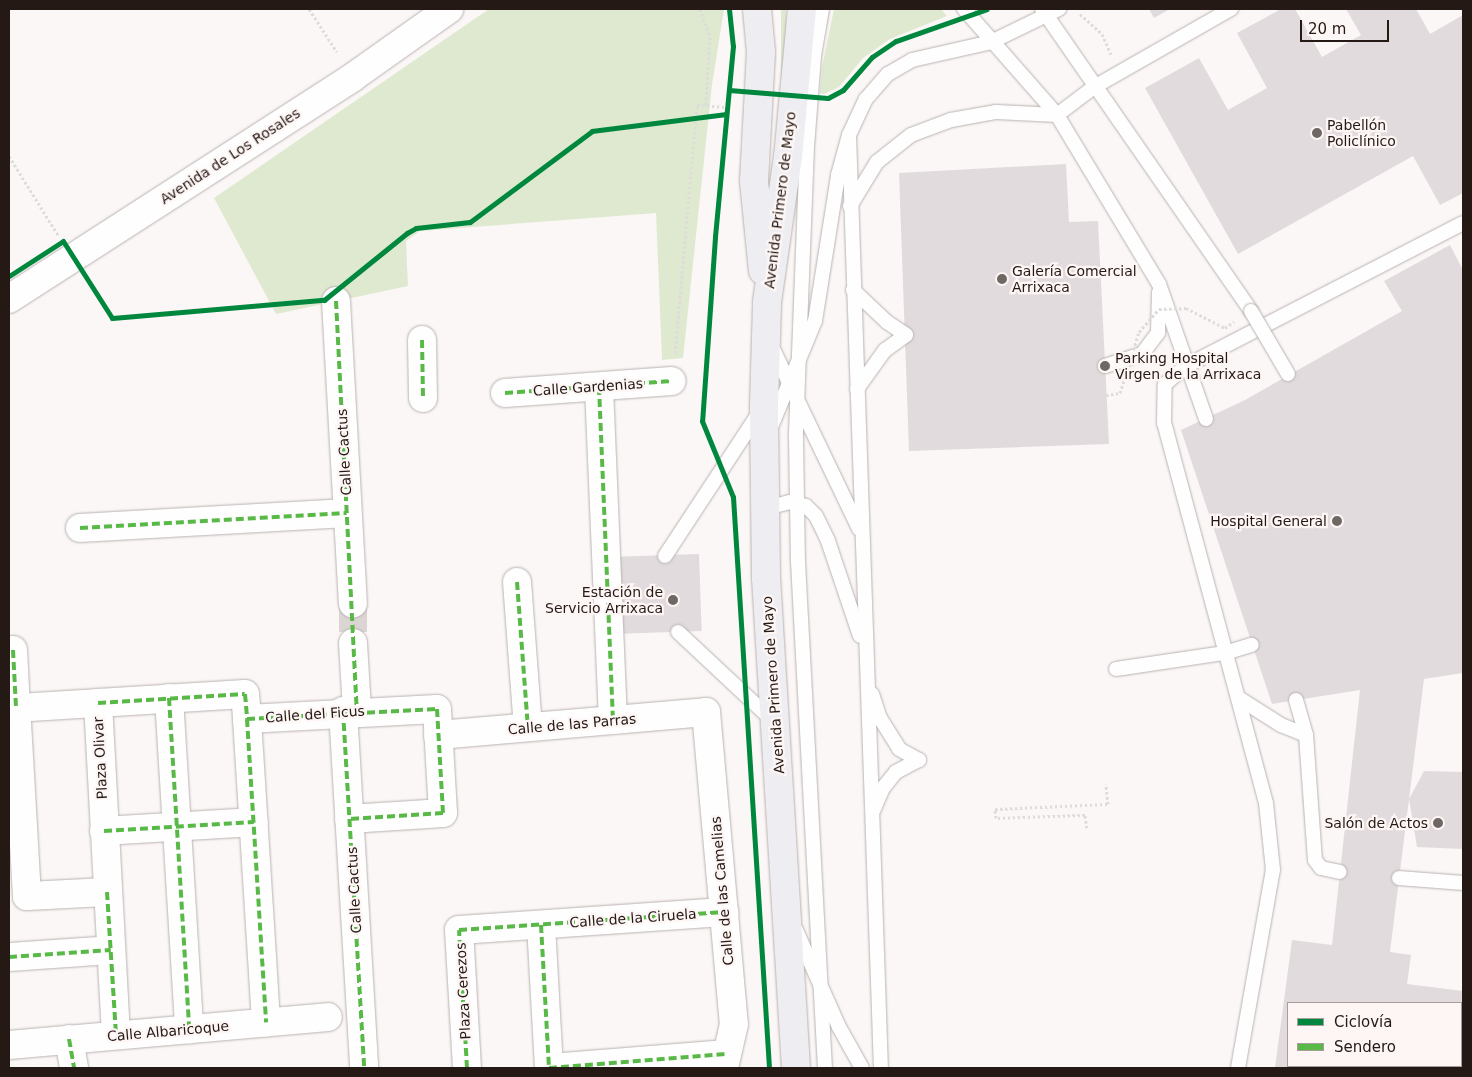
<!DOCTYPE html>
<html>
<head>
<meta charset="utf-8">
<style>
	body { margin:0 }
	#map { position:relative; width:1472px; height:1077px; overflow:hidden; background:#fbf7f6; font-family:"DejaVu Sans",sans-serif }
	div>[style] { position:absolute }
	.green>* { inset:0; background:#dfe9d0; transform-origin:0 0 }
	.building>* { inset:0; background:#e1dbde; transform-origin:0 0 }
	.street-tunnel>* { height:28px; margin-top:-14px; transform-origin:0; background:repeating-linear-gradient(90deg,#dbd6d4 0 28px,transparent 0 42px) }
	.path>* { height:3px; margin-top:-1.5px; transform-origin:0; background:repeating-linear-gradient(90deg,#dddcdb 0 2.5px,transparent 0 5px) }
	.roads { filter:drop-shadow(0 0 1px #b9b2b0) drop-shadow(0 0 1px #b9b2b0) }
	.lane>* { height:14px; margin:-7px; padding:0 7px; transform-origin:7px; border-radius:7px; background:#fefefe }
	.street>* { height:28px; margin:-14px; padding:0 14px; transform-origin:14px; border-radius:14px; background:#fefefe }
	.primary>* { height:28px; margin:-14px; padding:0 14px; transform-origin:14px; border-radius:14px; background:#eeeef2 }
	.path-bridge>* { height:3px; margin-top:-1.5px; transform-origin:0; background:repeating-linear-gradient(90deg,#dddcdb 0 2.5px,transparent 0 5px) }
	.bridges { filter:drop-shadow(0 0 1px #b9b2b0) drop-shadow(0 0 1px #b9b2b0) }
	.lane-bridge>* { height:14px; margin:-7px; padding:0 7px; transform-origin:7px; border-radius:7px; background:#fefefe }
	.quiet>* { height:4px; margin-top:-2px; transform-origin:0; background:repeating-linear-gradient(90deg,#58b947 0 8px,transparent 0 12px) }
	.cycleway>* { height:5px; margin:-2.5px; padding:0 2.5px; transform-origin:2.5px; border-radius:2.5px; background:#00873e }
	.dots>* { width:14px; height:14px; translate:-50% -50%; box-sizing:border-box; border:2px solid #fdf6f4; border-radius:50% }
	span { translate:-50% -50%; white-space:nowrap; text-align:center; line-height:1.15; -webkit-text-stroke:4.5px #fdf6f4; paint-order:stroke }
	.poi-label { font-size:14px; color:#241915 }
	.left { translate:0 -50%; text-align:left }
	.right { translate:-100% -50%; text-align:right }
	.street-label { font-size:14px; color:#241915 }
	.frame { position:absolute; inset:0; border:10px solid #241915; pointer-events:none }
	.legend { position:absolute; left:1287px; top:1002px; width:175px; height:65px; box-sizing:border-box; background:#fdf6f4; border:1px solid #a69e9b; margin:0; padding:6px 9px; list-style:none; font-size:15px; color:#241915 }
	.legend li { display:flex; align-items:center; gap:10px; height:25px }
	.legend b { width:25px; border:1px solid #a69e9b }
	.scale { position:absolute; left:1300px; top:20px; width:89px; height:22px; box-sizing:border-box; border:2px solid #241915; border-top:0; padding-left:6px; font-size:15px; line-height:18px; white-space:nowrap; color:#241915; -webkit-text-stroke:4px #fdf6f4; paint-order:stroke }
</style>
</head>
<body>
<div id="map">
	<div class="green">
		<i style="clip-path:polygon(489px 9px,724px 9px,712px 85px,683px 358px,662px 360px,656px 213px,420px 231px,406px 241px,408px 286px,276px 314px,214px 198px)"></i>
		<i style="left:781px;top:9px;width:5px;height:78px"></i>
		<i style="clip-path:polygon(834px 9px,941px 9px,947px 16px,890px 39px,863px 58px,839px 87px,824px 94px,820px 93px,822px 67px)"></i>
	</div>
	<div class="building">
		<i style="clip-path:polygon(1149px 9px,1170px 9px,1154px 18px)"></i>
		<i style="clip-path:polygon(1281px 9px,1295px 9px,1322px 57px,1361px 35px,1346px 9px,1416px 9px,1430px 34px,1463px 15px,1463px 193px,1440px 205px,1413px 156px,1238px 254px,1145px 88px,1199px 58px,1228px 110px,1267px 88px,1237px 33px)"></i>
		<i style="clip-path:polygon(1066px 164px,1069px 222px,1098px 221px,1109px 444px,909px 451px,899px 173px)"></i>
		<i style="clip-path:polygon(evenodd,1450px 245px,1463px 270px,1463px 673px,1424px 679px,1390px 952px,1411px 955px,1407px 984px,1463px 991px,1463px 1068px,1275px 1068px,1292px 940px,1332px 945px,1360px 690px,1272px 704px,1181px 430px,1245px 400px,1402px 311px,1384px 281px,1450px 245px,1288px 1003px,1461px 1003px,1461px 1066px,1288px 1066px,1288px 1003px)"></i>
		<i style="left:699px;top:554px;width:77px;height:81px;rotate:88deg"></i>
		<i style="clip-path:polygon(1424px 771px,1463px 772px,1463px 849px,1417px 847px,1409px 799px)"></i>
	</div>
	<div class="street-tunnel">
		<i style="left:353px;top:604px;width:39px;rotate:90deg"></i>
	</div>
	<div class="path">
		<i style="left:309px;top:9px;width:51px;rotate:56.9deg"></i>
		<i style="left:700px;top:9px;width:30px;rotate:70deg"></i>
		<i style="left:710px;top:37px;width:68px;rotate:93.4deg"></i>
		<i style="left:1080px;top:14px;width:30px;rotate:42deg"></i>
		<i style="left:1102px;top:34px;width:22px;rotate:66deg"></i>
		<i style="left:9px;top:156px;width:93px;rotate:58.2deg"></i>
		<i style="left:675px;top:353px;width:249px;rotate:-84.9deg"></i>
		<i style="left:697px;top:105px;width:32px;rotate:4deg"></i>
		<i style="left:1087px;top:828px;width:13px;rotate:-99deg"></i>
		<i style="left:1085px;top:815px;width:89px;rotate:178.1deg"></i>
		<i style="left:996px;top:818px;width:9px;rotate:-96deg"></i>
		<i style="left:995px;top:809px;width:113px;rotate:-2.5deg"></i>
		<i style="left:1108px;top:804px;width:20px;rotate:-96deg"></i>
	</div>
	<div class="roads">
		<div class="lane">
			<i style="left:822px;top:9px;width:48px;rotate:99.7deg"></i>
			<i style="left:814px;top:56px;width:90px;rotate:94.4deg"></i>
			<i style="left:807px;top:146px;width:292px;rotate:92.2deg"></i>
			<i style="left:796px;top:438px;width:124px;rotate:89.1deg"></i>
			<i style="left:798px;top:562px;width:507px;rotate:86.95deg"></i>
			<i style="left:964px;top:9px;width:141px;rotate:48.7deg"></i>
			<i style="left:1057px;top:115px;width:197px;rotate:58.9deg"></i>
			<i style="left:1159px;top:284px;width:143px;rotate:70.8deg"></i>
			<i style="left:1042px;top:9px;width:367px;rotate:55.3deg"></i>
			<i style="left:849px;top:135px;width:934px;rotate:88.04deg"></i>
			<i style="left:850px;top:206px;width:52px;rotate:-58.5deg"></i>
			<i style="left:877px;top:162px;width:43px;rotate:-38.5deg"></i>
			<i style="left:911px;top:135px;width:43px;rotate:-20.6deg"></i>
			<i style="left:951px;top:120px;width:46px;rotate:-10.1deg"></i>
			<i style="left:996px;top:112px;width:61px;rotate:2.8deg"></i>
			<i style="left:1057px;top:115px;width:46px;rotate:-37.1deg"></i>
			<i style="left:1094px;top:87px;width:158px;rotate:-29.7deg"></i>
			<i style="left:853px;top:290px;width:47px;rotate:43.3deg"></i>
			<i style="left:887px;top:322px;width:23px;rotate:34deg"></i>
			<i style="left:906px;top:335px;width:26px;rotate:144deg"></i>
			<i style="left:885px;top:350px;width:48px;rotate:125.7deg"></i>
			<i style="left:771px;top:345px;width:204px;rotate:64.4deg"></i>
			<i style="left:1105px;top:366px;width:39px;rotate:-18deg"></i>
			<i style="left:1142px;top:354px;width:26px;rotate:-53deg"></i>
			<i style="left:1158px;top:333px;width:41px;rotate:-88.6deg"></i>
			<i style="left:771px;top:427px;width:115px;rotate:-67.5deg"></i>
			<i style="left:815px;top:321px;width:148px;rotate:-81deg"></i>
			<i style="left:838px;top:175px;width:41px;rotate:-74.6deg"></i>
			<i style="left:849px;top:135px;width:40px;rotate:-65deg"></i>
			<i style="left:866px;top:99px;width:33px;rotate:-49deg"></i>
			<i style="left:888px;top:74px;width:28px;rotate:-30deg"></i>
			<i style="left:912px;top:60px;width:81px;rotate:-12.8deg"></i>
			<i style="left:991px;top:42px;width:76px;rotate:-25.9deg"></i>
			<i style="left:766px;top:515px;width:12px;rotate:-48deg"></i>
			<i style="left:774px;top:506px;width:16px;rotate:-14deg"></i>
			<i style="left:790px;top:502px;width:16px;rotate:14deg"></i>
			<i style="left:806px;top:506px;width:14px;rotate:45deg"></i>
			<i style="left:816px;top:516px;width:28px;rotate:64deg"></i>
			<i style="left:828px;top:541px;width:100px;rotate:71.4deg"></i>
			<i style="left:665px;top:556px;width:175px;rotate:-56.7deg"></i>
			<i style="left:678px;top:632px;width:129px;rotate:43.1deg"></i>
			<i style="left:1116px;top:669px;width:110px;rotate:-8.4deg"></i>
			<i style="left:1225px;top:653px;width:28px;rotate:-17deg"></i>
			<i style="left:872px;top:694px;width:25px;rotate:72deg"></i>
			<i style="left:880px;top:718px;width:36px;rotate:58deg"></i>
			<i style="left:899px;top:749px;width:23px;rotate:29deg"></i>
			<i style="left:1240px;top:699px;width:49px;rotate:32.4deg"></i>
			<i style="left:1281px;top:725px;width:27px;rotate:22deg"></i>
			<i style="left:1296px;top:700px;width:36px;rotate:74deg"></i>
			<i style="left:1306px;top:735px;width:125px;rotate:85.9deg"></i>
			<i style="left:1315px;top:860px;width:10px;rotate:53deg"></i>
			<i style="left:1321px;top:868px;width:19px;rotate:12deg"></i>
			<i style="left:874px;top:809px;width:23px;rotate:-67deg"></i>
			<i style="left:883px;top:788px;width:21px;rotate:-51deg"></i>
			<i style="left:896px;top:772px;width:26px;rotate:-28deg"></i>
			<i style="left:1399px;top:878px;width:64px;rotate:4.5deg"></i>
			<i style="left:796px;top:930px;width:106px;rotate:66.1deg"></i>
			<i style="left:839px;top:1027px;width:47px;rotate:60.7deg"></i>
			<i style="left:1238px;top:1068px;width:201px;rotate:-80deg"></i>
			<i style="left:1273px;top:870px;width:67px;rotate:-96deg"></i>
			<i style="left:1266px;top:803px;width:393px;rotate:-105deg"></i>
			<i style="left:1164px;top:423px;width:39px;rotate:-89deg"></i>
			<i style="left:1165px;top:384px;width:30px;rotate:-40deg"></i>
			<i style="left:1188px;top:365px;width:309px;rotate:-27.3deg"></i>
		</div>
		<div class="street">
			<i style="left:9px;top:299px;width:409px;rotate:-32.8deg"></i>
			<i style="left:353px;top:77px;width:118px;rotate:-35.3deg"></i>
			<i style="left:336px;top:301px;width:303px;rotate:86.8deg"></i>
			<i style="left:422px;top:340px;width:58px;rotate:89deg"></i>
			<i style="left:599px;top:387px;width:333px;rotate:87.6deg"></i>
			<i style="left:505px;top:393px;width:167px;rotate:-4.1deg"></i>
			<i style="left:80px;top:528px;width:267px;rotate:-3.2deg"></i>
			<i style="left:517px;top:582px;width:145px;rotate:85.7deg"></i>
			<i style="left:353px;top:643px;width:67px;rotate:86.6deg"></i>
			<i style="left:13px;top:650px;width:58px;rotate:87deg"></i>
			<i style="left:169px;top:698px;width:332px;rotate:86.5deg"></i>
			<i style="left:98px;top:703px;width:147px;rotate:-3.5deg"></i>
			<i style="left:245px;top:694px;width:25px;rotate:85deg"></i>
			<i style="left:247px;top:719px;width:190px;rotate:-3deg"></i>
			<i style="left:437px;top:709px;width:104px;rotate:86.7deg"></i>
			<i style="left:443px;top:813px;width:94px;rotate:176.3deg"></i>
			<i style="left:343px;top:711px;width:358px;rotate:86.6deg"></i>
			<i style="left:247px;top:719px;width:304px;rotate:86.4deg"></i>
			<i style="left:438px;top:735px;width:269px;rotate:-4.9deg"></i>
			<i style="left:706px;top:712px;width:313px;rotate:84.9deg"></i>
			<i style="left:734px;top:1024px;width:45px;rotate:102.8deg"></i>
			<i style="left:104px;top:831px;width:150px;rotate:-3.4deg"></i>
			<i style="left:107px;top:892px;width:80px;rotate:177.1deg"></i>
			<i style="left:27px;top:896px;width:188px;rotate:-93.3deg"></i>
			<i style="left:16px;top:708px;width:82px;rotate:-3.5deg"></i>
			<i style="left:98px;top:703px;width:332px;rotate:86.9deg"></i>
			<i style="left:541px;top:925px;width:143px;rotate:86.8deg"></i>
			<i style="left:9px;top:957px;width:102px;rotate:-3.9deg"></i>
			<i style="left:69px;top:1039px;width:29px;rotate:80deg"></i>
			<i style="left:9px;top:1045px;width:320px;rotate:-5deg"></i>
			<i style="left:467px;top:1068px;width:138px;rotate:-93.3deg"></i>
			<i style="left:459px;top:930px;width:266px;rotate:-3.9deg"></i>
			<i style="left:549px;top:1068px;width:177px;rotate:-4.5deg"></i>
		</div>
		<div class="primary">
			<i style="left:757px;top:9px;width:43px;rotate:84.7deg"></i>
			<i style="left:761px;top:52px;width:129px;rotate:93.1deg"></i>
			<i style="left:754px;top:181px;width:90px;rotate:84.3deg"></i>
			<i style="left:796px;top:1068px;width:491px;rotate:-93.5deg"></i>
			<i style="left:766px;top:578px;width:173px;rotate:-90.7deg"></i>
			<i style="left:764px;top:405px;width:103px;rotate:-88.3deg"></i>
			<i style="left:767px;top:302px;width:147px;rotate:-81.8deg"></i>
			<i style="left:788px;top:157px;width:149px;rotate:-84.6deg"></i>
		</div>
	</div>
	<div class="path-bridge">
		<i style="left:1106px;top:395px;width:14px;rotate:-8deg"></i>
		<i style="left:1120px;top:393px;width:64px;rotate:-72.7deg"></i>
		<i style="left:1139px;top:332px;width:30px;rotate:-49deg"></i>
		<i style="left:1159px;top:309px;width:27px;rotate:-2deg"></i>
		<i style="left:1186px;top:308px;width:44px;rotate:27.1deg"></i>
		<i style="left:1225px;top:328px;width:11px;rotate:-34deg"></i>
	</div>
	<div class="bridges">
		<div class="lane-bridge">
			<i style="left:1251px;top:311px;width:73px;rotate:59.6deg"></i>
		</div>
	</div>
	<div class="quiet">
		<i style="left:336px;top:301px;width:410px;rotate:87.1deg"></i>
		<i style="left:422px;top:340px;width:58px;rotate:89deg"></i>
		<i style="left:599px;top:387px;width:333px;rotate:87.6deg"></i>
		<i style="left:505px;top:393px;width:167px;rotate:-4.1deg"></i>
		<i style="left:80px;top:528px;width:267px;rotate:-3.2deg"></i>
		<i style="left:517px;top:582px;width:145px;rotate:85.7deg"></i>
		<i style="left:13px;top:650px;width:58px;rotate:87deg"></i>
		<i style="left:169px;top:698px;width:332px;rotate:86.5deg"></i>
		<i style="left:98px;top:703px;width:147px;rotate:-3.5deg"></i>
		<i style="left:245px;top:694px;width:25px;rotate:85deg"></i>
		<i style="left:247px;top:719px;width:190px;rotate:-3deg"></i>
		<i style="left:437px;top:709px;width:104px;rotate:86.7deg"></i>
		<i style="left:443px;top:813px;width:94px;rotate:176.3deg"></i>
		<i style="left:343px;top:711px;width:358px;rotate:86.6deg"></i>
		<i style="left:247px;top:719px;width:304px;rotate:86.4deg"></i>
		<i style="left:104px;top:831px;width:150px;rotate:-3.4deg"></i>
		<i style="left:107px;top:892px;width:143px;rotate:86.4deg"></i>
		<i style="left:541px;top:925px;width:143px;rotate:86.8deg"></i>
		<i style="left:9px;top:957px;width:102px;rotate:-3.9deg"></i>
		<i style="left:69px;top:1039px;width:29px;rotate:80deg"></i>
		<i style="left:467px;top:1068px;width:138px;rotate:-93.3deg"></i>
		<i style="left:459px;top:930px;width:266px;rotate:-3.9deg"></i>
		<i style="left:549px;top:1068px;width:177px;rotate:-4.5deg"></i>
	</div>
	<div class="cycleway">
		<i style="left:729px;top:9px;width:37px;rotate:84deg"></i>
		<i style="left:733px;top:46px;width:192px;rotate:95.4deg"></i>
		<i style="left:715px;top:237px;width:184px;rotate:94deg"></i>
		<i style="left:702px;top:421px;width:82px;rotate:67.8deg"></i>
		<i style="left:733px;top:497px;width:572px;rotate:86.39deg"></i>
		<i style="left:729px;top:90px;width:99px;rotate:4.6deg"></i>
		<i style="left:828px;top:98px;width:17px;rotate:-28deg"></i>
		<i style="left:843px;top:90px;width:44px;rotate:-48.7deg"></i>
		<i style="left:872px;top:57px;width:29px;rotate:-34deg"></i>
		<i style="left:896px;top:41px;width:96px;rotate:-19.4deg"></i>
		<i style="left:9px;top:276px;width:64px;rotate:-32.9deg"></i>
		<i style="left:63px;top:241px;width:91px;rotate:57.5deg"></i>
		<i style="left:112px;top:318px;width:213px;rotate:-4.9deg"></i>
		<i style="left:324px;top:300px;width:107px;rotate:-38.9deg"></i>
		<i style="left:407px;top:233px;width:10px;rotate:-29deg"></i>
		<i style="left:416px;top:228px;width:54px;rotate:-6.3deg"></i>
		<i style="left:470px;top:222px;width:152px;rotate:-36.7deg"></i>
		<i style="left:592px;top:131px;width:135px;rotate:-7.2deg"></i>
	</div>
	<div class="dots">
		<i style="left:1317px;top:133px;background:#6f6764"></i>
		<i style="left:1002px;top:279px;background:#6f6764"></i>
		<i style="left:1105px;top:366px;background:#6f6764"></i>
		<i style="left:1337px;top:521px;background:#6f6764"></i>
		<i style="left:673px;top:600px;background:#6f6764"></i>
		<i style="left:1438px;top:823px;background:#6f6764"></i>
	</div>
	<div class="poi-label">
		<span class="left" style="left:1327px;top:133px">Pabellón<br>Policlínico</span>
		<span class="left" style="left:1012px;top:279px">Galería Comercial<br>Arrixaca</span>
		<span class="left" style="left:1115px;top:366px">Parking Hospital<br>Virgen de la Arrixaca</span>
		<span class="right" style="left:1327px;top:521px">Hospital General</span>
		<span class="right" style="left:663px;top:600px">Estación de<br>Servicio Arrixaca</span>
		<span class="right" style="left:1428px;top:823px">Salón de Actos</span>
	</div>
	<div class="street-label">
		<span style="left:230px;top:156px;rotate:-33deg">Avenida de Los Rosales</span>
		<span style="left:780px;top:200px;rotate:-83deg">Avenida Primero de Mayo</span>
		<span style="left:588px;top:387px;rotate:-4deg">Calle Gardenias</span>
		<span style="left:344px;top:452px;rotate:-93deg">Calle Cactus</span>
		<span style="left:773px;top:685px;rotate:-94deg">Avenida Primero de Mayo</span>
		<span style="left:315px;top:714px;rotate:-4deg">Calle del Ficus</span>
		<span style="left:572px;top:724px;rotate:-5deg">Calle de las Parras</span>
		<span style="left:100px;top:758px;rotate:-93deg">Plaza Olivar</span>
		<span style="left:354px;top:890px;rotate:-93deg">Calle Cactus</span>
		<span style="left:722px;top:891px;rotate:-95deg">Calle de las Camelias</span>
		<span style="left:633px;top:918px;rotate:-4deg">Calle de la Ciruela</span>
		<span style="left:463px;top:991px;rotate:-93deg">Plaza Cerezos</span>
		<span style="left:168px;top:1031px;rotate:-5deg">Calle Albaricoque</span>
	</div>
	<div class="frame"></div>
	<ul class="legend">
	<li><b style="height:6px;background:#00873e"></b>Ciclovía</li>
	<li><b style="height:6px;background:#58b947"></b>Sendero</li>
	</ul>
	<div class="scale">20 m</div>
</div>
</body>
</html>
